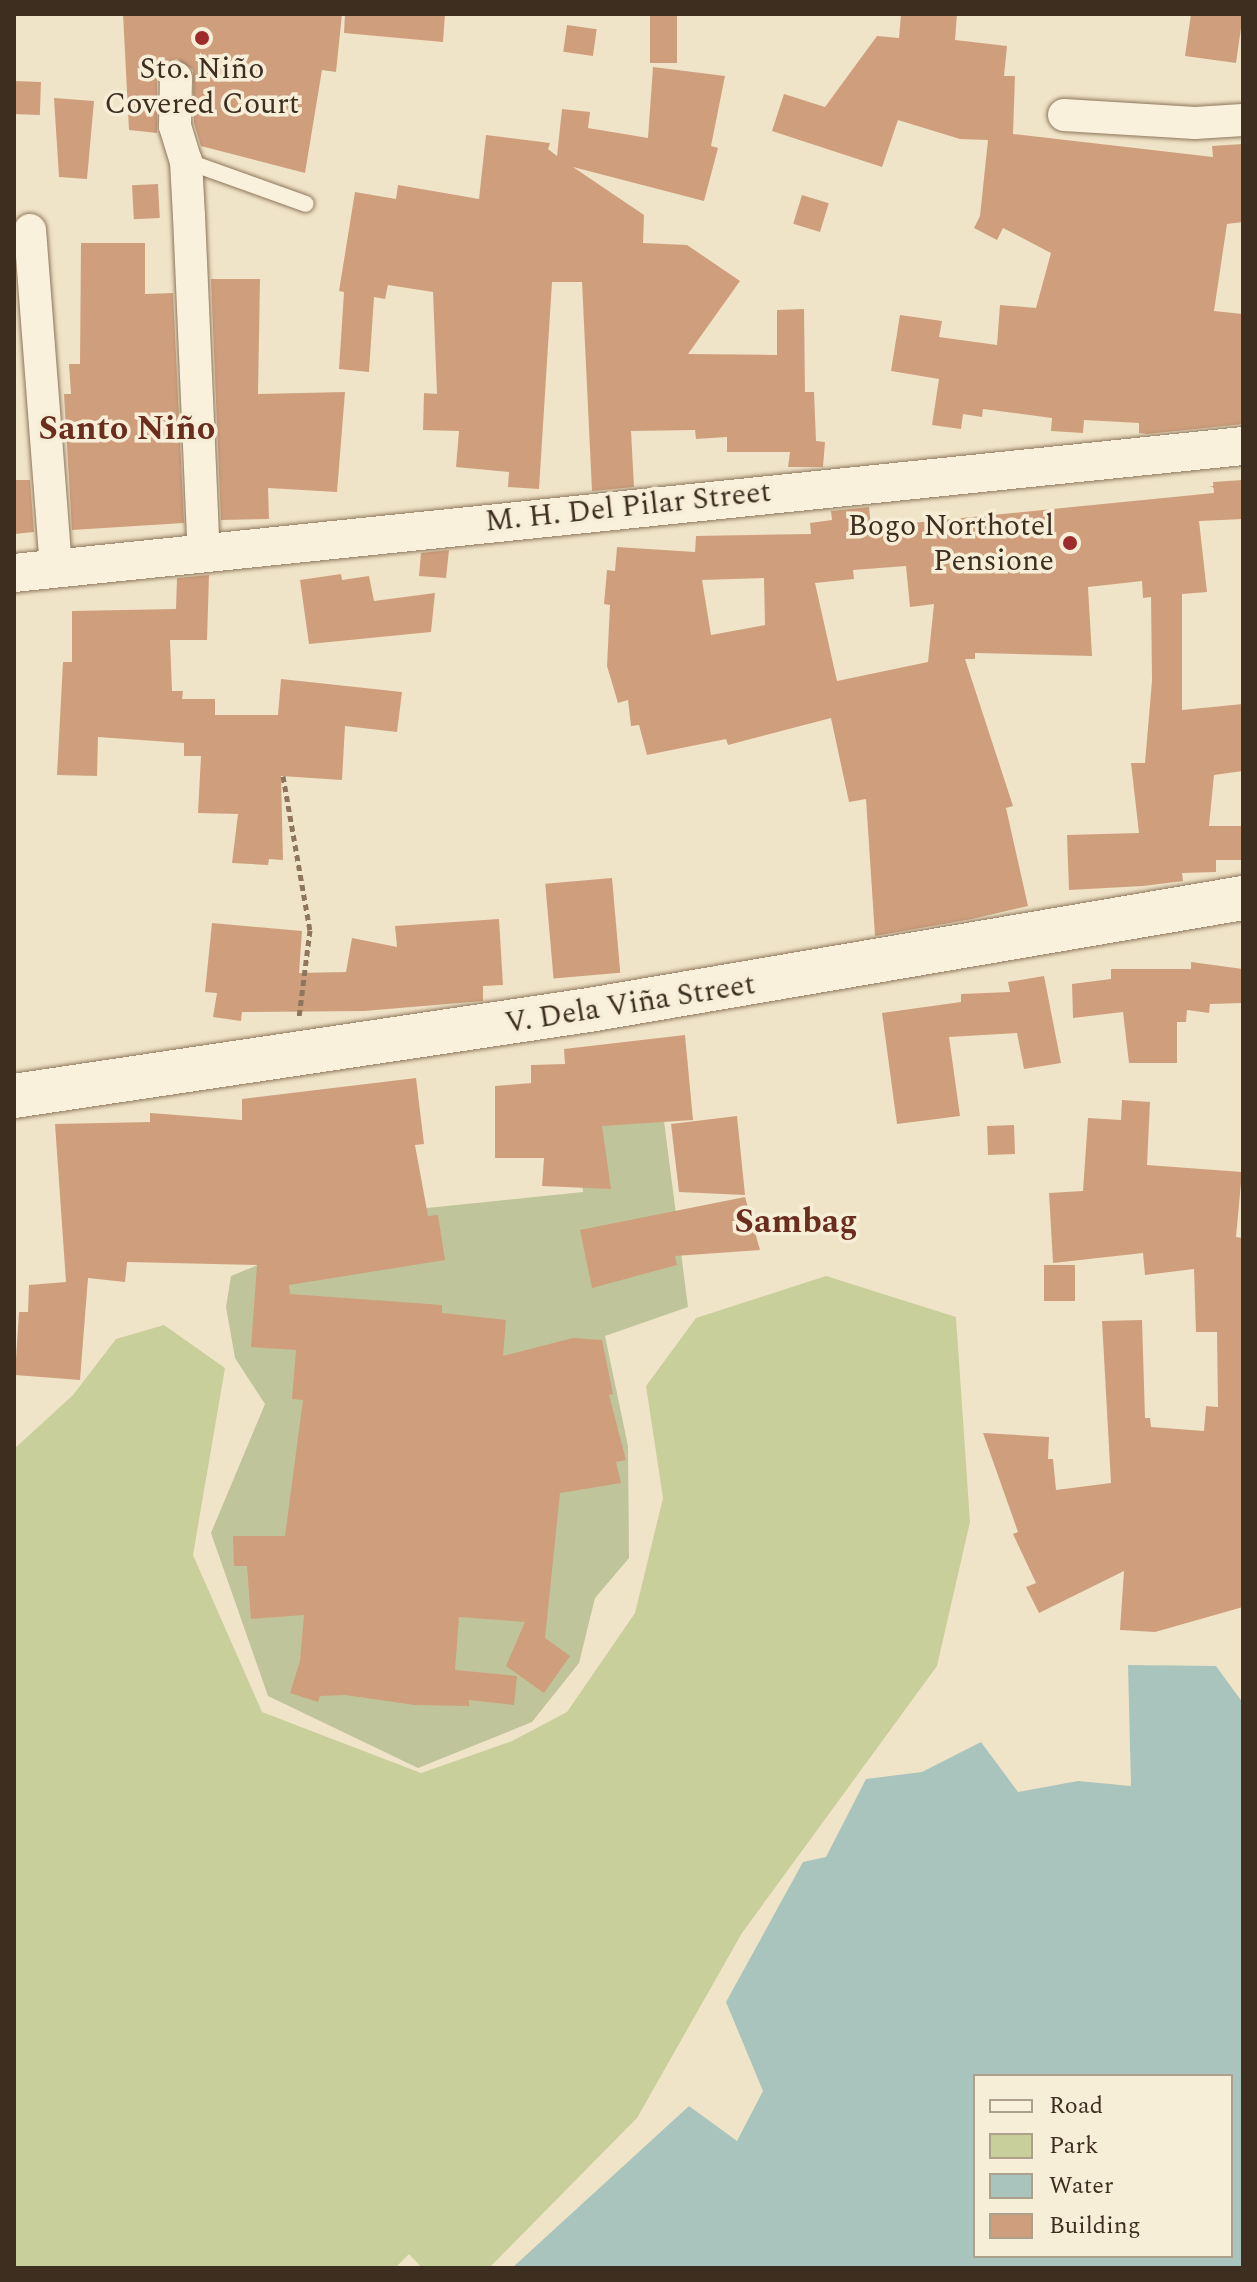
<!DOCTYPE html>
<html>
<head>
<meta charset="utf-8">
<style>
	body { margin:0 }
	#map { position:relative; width:1257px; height:2282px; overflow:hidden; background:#f0e4c8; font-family:Spectral,serif }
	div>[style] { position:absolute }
	.green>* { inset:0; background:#c9cf9b }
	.cemetery>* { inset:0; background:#bfc49a }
	.water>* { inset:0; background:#a9c4bc }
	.building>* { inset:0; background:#cf9f7d; transform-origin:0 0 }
	.path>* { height:5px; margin-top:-2.5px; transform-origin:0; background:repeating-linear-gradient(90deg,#8d765c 0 6px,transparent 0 10px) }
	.roads { filter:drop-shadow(0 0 2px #8d765c) drop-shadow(0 0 2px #8d765c) }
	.service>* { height:16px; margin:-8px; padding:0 8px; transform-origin:8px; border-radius:8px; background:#faf1dc }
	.minor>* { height:32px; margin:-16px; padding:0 16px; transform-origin:16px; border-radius:16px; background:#faf1dc }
	.tertiary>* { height:38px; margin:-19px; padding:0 19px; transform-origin:19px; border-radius:19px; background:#faf1dc }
	.secondary>* { height:44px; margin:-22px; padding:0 22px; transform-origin:22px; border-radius:22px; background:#faf1dc }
	.dots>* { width:22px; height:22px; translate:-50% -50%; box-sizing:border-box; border:4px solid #f7eed8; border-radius:50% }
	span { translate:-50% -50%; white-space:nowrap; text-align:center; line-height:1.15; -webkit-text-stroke:7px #f7eed8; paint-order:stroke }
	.poi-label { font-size:30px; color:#3d2e20 }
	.right { translate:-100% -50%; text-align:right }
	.street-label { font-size:30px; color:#3d2e20 }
	.quarter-label { font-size:34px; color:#6b2e1e; font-weight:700 }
	.frame { position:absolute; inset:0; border:16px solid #3d2e20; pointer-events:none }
	.legend { position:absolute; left:973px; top:2074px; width:260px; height:184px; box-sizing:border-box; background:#f7eed8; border:2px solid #ada18e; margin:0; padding:10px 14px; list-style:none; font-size:24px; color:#3d2e20 }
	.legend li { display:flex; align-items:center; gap:16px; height:40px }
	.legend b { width:40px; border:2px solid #ada18e }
</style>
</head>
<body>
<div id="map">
	<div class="green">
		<i style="clip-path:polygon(826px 1276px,956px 1317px,970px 1522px,937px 1666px,742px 1933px,637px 2118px,489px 2268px,422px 2268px,409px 2254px,395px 2268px,14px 2268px,14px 1449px,73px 1395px,116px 1339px,164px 1325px,225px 1368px,193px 1555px,262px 1712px,421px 1773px,512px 1741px,567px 1712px,635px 1613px,663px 1498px,646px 1386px,696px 1318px)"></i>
	</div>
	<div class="cemetery">
		<i style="clip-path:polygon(656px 1059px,688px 1307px,605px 1336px,628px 1446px,629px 1558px,595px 1598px,579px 1663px,532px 1722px,418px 1768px,268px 1696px,211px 1533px,265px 1404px,235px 1358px,226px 1307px,231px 1276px,388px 1212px,583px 1192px,570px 1077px)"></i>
	</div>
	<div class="water">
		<i style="clip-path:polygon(evenodd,1128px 1665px,1216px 1666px,1243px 1703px,1243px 2268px,512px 2268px,689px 2106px,737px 2141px,763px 2091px,726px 2002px,803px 1862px,826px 1857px,866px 1779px,922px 1772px,981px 1742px,1018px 1792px,1078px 1781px,1131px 1786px,1128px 1665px,975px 2076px,1231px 2076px,1231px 2256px,975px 2256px,975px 2076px)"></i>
	</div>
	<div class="building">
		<i style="clip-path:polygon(123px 14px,342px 14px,336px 72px,322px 70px,305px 173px,201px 146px,194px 123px,193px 70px,177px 59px,166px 62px,157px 77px,157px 133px,129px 130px)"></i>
		<i style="clip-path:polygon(345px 14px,445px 14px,443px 42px,344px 33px)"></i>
		<i style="left:650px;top:14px;width:27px;height:49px"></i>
		<i style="clip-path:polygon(901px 14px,957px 14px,955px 40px,1007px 46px,1004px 76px,1015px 76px,1013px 134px,1213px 157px,1212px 146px,1243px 144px,1243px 222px,1227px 224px,1214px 311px,1243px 314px,1243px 424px,1147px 434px,1139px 433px,1139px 423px,1084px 420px,1083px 433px,1051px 431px,1052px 418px,983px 409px,982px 417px,963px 414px,961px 429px,932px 425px,939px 379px,891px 371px,900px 315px,942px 321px,939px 337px,997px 345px,1000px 305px,1036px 308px,1051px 253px,1003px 228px,997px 240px,974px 228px,980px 216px,988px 140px,960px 139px,898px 120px,882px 167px,772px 131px,784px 94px,825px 107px,877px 36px,899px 38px)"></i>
		<i style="clip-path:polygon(1191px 14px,1243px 14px,1236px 63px,1185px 56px)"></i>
		<i style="left:567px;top:25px;width:30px;height:27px;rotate:8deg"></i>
		<i style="clip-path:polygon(653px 67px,725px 76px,711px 146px,718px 148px,704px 201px,573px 167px,644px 215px,643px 243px,687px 245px,740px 281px,688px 354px,777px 355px,777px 310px,804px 309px,805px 392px,814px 392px,816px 441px,825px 442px,823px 467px,788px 467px,790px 452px,727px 452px,727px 437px,696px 439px,695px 430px,631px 431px,634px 487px,592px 491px,582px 282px,552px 282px,539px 489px,508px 487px,509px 472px,456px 467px,459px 431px,423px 430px,424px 393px,437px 394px,433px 292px,388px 285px,385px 299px,374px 297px,369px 372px,339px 369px,344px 292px,339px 291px,355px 192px,396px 199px,398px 185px,479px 199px,486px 135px,550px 143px,548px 149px,557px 156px,562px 109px,590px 112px,588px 128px,648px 138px)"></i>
		<i style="left:14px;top:81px;width:27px;height:33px;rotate:2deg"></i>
		<i style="clip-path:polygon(54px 98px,94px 101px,87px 179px,59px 177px)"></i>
		<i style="left:158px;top:184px;width:34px;height:26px;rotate:87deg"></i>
		<i style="left:802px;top:195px;width:28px;height:30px;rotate:17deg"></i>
		<i style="clip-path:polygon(81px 243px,145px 243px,145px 294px,173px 293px,184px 523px,72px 530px,64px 394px,71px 394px,69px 364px,80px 364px)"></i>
		<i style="clip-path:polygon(211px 279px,260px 279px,258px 394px,345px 392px,337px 492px,268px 488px,269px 519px,221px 520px)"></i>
		<i style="clip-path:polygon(14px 480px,30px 480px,34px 532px,14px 534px)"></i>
		<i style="clip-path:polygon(evenodd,1243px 480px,1243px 519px,1199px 521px,1207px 592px,1182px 594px,1182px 710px,1243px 704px,1243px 771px,1214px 775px,1209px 826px,1242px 826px,1242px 860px,1216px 860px,1216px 872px,1182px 873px,1183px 881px,1143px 886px,1069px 890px,1067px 835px,1139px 833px,1131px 763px,1145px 763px,1152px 681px,1151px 597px,1143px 598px,1142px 581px,1088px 587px,1092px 656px,975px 653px,975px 659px,965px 659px,1013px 806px,1006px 808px,1028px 906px,972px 919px,875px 936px,866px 799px,849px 802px,831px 718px,728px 745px,726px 739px,647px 755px,639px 725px,631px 726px,628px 700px,618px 703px,607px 666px,610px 605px,604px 604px,607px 570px,615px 571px,617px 547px,695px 552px,696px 536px,811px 534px,810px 523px,832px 520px,831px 511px,869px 507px,871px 527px,1214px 493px,1213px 482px,1243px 480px,906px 566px,910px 607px,934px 604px,928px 662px,837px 681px,815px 583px,854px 579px,853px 570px,906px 566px,1243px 480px,764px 578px,765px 625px,711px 635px,702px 580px,764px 578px)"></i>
		<i style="clip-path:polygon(449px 550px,446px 578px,419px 576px,421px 553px)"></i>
		<i style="clip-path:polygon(341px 574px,342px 580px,369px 576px,374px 601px,435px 593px,431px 632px,309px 644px,300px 580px)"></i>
		<i style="clip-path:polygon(209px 575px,207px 640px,170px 640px,172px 691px,183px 691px,182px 699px,215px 699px,215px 715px,278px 715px,281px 679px,402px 692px,397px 732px,345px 726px,342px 780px,281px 776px,283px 860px,269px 859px,268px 865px,232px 863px,238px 814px,198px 813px,201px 756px,184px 756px,184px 743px,98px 737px,97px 776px,57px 775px,63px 662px,72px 662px,72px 611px,176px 609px,177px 578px)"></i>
		<i style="left:612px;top:878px;width:95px;height:67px;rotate:85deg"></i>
		<i style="clip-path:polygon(499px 919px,503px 985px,483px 986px,483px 1001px,364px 1011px,242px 1012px,241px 1021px,213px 1017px,217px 993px,205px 992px,212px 923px,302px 931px,299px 973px,346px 972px,352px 938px,397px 947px,395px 926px)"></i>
		<i style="clip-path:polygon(1191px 962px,1243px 969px,1243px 1003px,1210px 1004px,1209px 1013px,1187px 1010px,1186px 1022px,1177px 1022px,1177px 1063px,1129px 1063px,1123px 1012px,1073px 1018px,1072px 984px,1111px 979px,1111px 969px,1191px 969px)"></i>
		<i style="clip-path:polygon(1044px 976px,1061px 1063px,1024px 1069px,1017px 1033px,949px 1037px,960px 1116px,897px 1124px,882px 1013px,961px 1002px,961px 994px,1010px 992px,1008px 982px)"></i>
		<i style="clip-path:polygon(685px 1035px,693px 1120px,602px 1126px,611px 1189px,542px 1186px,544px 1158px,495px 1158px,495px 1086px,531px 1083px,531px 1065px,565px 1064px,564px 1049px)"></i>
		<i style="clip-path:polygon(416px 1078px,424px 1144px,415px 1145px,428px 1216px,438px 1215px,445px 1260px,289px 1285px,290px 1294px,442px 1305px,442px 1313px,506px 1320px,503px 1356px,573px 1338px,602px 1340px,613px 1394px,609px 1395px,626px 1460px,616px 1462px,621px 1483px,560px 1493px,545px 1638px,570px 1656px,544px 1693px,506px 1666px,525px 1622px,459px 1617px,455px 1670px,517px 1676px,514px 1705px,469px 1700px,469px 1706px,415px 1705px,345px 1695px,320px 1696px,318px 1702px,290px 1693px,300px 1661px,304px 1615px,251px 1619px,247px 1566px,234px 1566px,233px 1536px,285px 1536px,303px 1400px,292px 1399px,296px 1350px,251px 1347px,257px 1265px,127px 1262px,125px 1282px,88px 1278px,80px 1380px,15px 1375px,19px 1312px,28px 1312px,29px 1285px,66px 1282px,55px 1124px,150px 1122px,150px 1113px,242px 1120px,242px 1099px)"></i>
		<i style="clip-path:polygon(1122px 1100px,1150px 1102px,1147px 1165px,1242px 1172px,1236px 1237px,1243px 1238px,1243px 1607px,1155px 1632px,1120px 1630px,1124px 1571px,1039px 1613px,1026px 1587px,1036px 1583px,1013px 1534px,1018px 1532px,983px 1433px,1049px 1437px,1048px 1459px,1053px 1459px,1056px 1490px,1111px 1483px,1102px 1321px,1142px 1320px,1145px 1418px,1150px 1418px,1151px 1427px,1204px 1431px,1206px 1406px,1218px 1407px,1217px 1332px,1196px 1332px,1194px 1269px,1145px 1275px,1143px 1253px,1053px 1263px,1049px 1193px,1083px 1191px,1088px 1118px,1121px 1120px)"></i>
		<i style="clip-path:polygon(737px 1116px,745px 1195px,679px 1192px,671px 1124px)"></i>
		<i style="left:1014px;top:1125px;width:29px;height:27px;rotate:88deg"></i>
		<i style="clip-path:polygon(745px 1197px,760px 1250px,675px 1256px,677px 1265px,592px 1288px,580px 1230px)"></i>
		<i style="left:1044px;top:1265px;width:31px;height:36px"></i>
	</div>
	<div class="path">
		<i style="left:283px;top:776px;width:156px;rotate:80.1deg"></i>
		<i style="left:310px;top:930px;width:88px;rotate:97.2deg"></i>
	</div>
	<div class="roads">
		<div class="service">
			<i style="left:186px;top:161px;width:127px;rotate:19.7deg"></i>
		</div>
		<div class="minor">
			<i style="left:176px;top:78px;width:48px;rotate:91.2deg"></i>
			<i style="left:175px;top:126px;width:37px;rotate:73deg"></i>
			<i style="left:186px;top:161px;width:55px;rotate:86.9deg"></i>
			<i style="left:189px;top:216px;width:339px;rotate:87.5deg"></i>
			<i style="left:1064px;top:115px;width:131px;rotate:3.5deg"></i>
			<i style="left:1195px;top:123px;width:48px;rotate:-3.6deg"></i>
			<i style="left:30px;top:230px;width:340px;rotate:85.6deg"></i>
		</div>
		<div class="tertiary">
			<i style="left:14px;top:573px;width:1236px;rotate:-5.9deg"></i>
		</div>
		<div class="secondary">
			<i style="left:14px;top:1096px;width:581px;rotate:-8.51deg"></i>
			<i style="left:589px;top:1010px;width:664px;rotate:-9.72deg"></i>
		</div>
	</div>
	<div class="dots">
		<i style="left:202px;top:38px;background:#9e2a2b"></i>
		<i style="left:1070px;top:543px;background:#9e2a2b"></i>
	</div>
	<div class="poi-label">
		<span style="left:202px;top:86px">Sto. Niño<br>Covered Court</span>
		<span class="right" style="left:1054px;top:543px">Bogo Northotel<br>Pensione</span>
	</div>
	<div class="street-label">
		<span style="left:628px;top:507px;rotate:-6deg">M. H. Del Pilar Street</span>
		<span style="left:630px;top:1004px;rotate:-9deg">V. Dela Viña Street</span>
	</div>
	<div class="quarter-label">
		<span style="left:127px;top:430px">Santo Niño</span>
		<span style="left:796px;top:1223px">Sambag</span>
	</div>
	<div class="frame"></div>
	<ul class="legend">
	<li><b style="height:10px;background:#faf1dc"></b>Road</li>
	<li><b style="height:22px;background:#c9cf9b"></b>Park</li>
	<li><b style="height:22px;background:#a9c4bc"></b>Water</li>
	<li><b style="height:22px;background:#cf9f7d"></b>Building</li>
	</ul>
</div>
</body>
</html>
